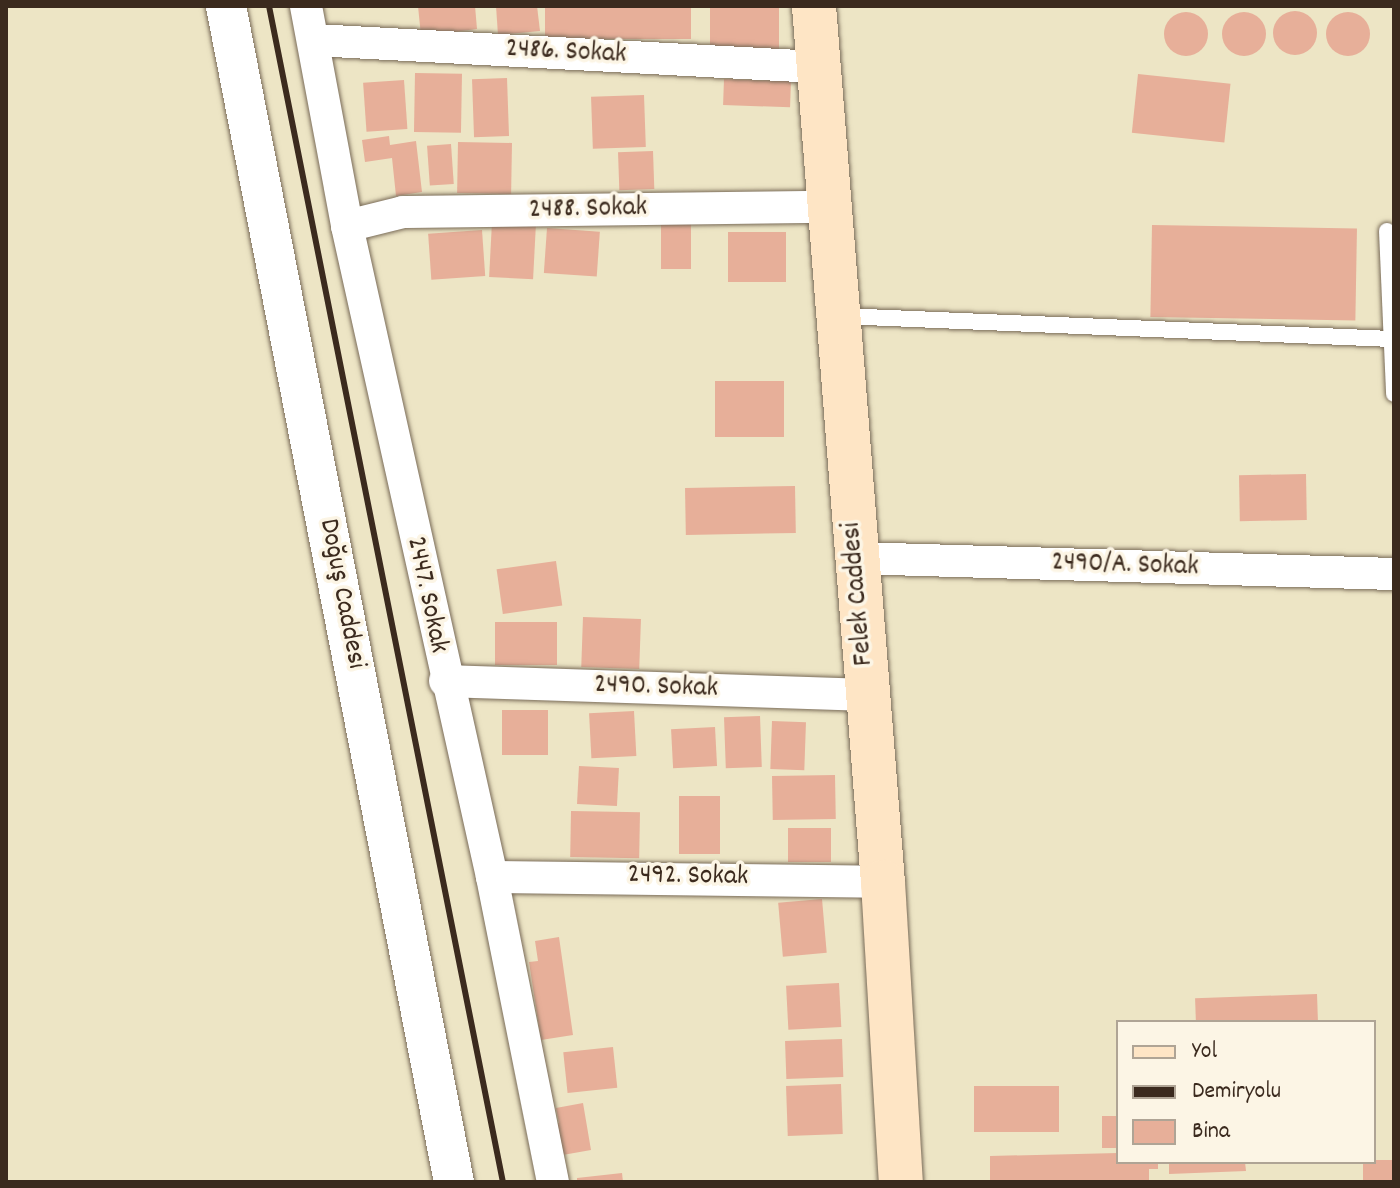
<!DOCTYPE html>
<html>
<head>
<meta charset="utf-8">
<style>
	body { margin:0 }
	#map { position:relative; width:1400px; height:1188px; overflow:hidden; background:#ede5c5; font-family:Dekko,sans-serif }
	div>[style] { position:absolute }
	.building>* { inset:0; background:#e7af99; transform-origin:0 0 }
	.round { border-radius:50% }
	.roads { filter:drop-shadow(0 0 2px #796b58) drop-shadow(0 0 2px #796b58) }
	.service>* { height:16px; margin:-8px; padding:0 8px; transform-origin:8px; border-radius:8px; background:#fff }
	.minor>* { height:32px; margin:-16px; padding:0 16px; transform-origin:16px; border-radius:16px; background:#fff }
	.tertiary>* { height:40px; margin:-20px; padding:0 20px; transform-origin:20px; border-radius:20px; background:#fff }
	.secondary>* { height:44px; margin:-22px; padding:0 22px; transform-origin:22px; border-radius:22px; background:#fee5c5 }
	.rail>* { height:6px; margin:-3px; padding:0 3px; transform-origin:3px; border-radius:3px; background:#3b2a1e }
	span { translate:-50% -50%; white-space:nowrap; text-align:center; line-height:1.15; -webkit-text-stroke:7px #fcf5e5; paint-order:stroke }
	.street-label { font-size:28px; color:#3b2a1e }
	.frame { position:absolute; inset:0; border:8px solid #3b2a1e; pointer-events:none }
	.legend { position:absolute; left:1116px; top:1020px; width:260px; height:144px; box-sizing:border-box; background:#fcf5e5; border:2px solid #afa495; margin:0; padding:10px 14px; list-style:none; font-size:24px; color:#3b2a1e }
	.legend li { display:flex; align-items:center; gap:16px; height:40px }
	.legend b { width:40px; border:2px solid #afa495 }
</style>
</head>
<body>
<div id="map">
	<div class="building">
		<i style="clip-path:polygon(418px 6px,475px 6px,477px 29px,421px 36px)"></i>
		<i style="clip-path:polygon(496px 6px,537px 6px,540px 31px,498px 35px)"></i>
		<i style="left:545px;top:6px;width:146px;height:33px"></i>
		<i style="left:710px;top:6px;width:69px;height:46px"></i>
		<i class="round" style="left:1273px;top:11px;width:44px;height:44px"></i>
		<i class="round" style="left:1326px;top:12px;width:44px;height:44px"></i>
		<i class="round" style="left:1222px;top:12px;width:44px;height:44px"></i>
		<i class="round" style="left:1164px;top:12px;width:44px;height:44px"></i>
		<i style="left:415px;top:73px;width:47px;height:59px;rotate:1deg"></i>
		<i style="left:1138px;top:74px;width:93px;height:59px;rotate:6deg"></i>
		<i style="left:507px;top:78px;width:58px;height:35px;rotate:88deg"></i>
		<i style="left:724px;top:79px;width:67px;height:26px;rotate:2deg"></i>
		<i style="left:404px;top:80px;width:49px;height:41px;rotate:86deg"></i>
		<i style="left:644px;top:95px;width:52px;height:53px;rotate:88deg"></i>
		<i style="clip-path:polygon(389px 136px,390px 145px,416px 141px,422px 192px,396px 196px,392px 158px,365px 162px,362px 140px)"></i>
		<i style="left:458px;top:142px;width:54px;height:51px;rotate:1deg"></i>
		<i style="left:451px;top:144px;width:40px;height:24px;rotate:86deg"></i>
		<i style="left:653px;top:151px;width:38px;height:35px;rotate:88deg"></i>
		<i style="left:661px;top:221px;width:30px;height:48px"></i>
		<i style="left:492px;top:222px;width:44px;height:55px;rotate:3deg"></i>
		<i style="left:1152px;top:225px;width:205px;height:92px;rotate:1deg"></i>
		<i style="left:547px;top:228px;width:53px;height:45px;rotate:4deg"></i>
		<i style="left:482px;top:230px;width:46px;height:54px;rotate:86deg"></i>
		<i style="left:728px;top:232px;width:58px;height:50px"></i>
		<i style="left:784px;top:381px;width:56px;height:69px;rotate:90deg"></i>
		<i style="left:1306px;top:474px;width:46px;height:67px;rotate:89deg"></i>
		<i style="left:795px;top:486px;width:47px;height:110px;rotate:89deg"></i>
		<i style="left:556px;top:561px;width:45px;height:60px;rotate:82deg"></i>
		<i style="left:583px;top:617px;width:58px;height:50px;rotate:2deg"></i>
		<i style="left:495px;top:622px;width:62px;height:43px"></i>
		<i style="left:548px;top:710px;width:45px;height:46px;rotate:90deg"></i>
		<i style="left:634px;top:711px;width:45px;height:45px;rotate:87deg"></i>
		<i style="left:760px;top:716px;width:51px;height:36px;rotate:88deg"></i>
		<i style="left:772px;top:721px;width:34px;height:48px;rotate:2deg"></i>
		<i style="left:715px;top:727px;width:39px;height:44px;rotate:87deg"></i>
		<i style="left:579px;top:766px;width:40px;height:38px;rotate:3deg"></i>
		<i style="left:835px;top:775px;width:44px;height:63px;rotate:89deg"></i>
		<i style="left:679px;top:796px;width:41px;height:58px"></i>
		<i style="left:571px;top:811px;width:69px;height:46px;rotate:1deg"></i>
		<i style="left:788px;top:828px;width:43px;height:34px"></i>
		<i style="left:822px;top:899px;width:54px;height:44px;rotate:85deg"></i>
		<i style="clip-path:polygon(559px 937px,573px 1035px,541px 1040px,529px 962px,538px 961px,535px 941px)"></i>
		<i style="left:839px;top:983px;width:44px;height:53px;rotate:87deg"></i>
		<i style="left:1317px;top:994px;width:28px;height:122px;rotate:88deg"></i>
		<i style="left:842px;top:1039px;width:38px;height:57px;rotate:88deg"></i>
		<i style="left:613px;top:1047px;width:41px;height:50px;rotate:84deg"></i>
		<i style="left:841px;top:1084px;width:50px;height:55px;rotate:88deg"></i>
		<i style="left:974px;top:1086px;width:85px;height:46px"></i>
		<i style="clip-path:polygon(583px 1103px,591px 1150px,557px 1156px,551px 1124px,559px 1123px,556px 1108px)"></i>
		<i style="left:1102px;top:1116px;width:16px;height:32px"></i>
		<i style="clip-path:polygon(1118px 1153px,1118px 1162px,1158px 1162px,1158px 1169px,1149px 1169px,1149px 1182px,990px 1182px,990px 1156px)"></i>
		<i style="left:1394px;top:1160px;width:22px;height:31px;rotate:90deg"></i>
		<i style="clip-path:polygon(1169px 1162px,1245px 1162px,1246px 1171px,1169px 1174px)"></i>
		<i style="clip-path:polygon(622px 1173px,623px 1182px,577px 1182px,577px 1178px)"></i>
	</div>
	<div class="roads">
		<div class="service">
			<i style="left:1387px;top:231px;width:163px;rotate:87.5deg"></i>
			<i style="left:841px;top:316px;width:551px;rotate:2.39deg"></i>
		</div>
		<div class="minor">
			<i style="left:306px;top:6px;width:224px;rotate:79.4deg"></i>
			<i style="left:347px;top:226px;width:667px;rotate:77.44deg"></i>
			<i style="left:492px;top:877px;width:311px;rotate:78.7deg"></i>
			<i style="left:314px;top:40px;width:505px;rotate:3.07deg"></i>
			<i style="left:347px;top:226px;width:58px;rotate:-14deg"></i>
			<i style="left:403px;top:212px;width:427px;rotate:-0.7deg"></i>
			<i style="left:855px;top:558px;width:539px;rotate:1.7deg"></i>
			<i style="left:445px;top:681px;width:423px;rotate:1.9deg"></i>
			<i style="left:492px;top:877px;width:391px;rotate:0.7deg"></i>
		</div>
		<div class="tertiary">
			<i style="left:226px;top:6px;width:1198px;rotate:79.03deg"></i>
		</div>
		<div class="secondary">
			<i style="left:814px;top:6px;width:879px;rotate:85.5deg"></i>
			<i style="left:883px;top:882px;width:301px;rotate:86.6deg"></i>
		</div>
	</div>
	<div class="rail">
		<i style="left:269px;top:6px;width:1199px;rotate:78.75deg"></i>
	</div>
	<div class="street-label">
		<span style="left:566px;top:53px;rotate:3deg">2486. Sokak</span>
		<span style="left:588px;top:210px;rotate:-1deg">2488. Sokak</span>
		<span style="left:1125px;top:566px;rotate:2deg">2490/A. Sokak</span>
		<span style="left:341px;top:594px;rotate:79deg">Doğuş Caddesi</span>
		<span style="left:859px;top:594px;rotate:-95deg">Felek Caddesi</span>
		<span style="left:426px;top:595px;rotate:78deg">2447. Sokak</span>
		<span style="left:656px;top:688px;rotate:2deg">2490. Sokak</span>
		<span style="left:688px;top:877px;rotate:1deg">2492. Sokak</span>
	</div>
	<div class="frame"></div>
	<ul class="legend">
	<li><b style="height:10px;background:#fee5c5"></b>Yol</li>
	<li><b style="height:10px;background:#3b2a1e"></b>Demiryolu</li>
	<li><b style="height:22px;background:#e7af99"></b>Bina</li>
	</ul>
</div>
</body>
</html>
